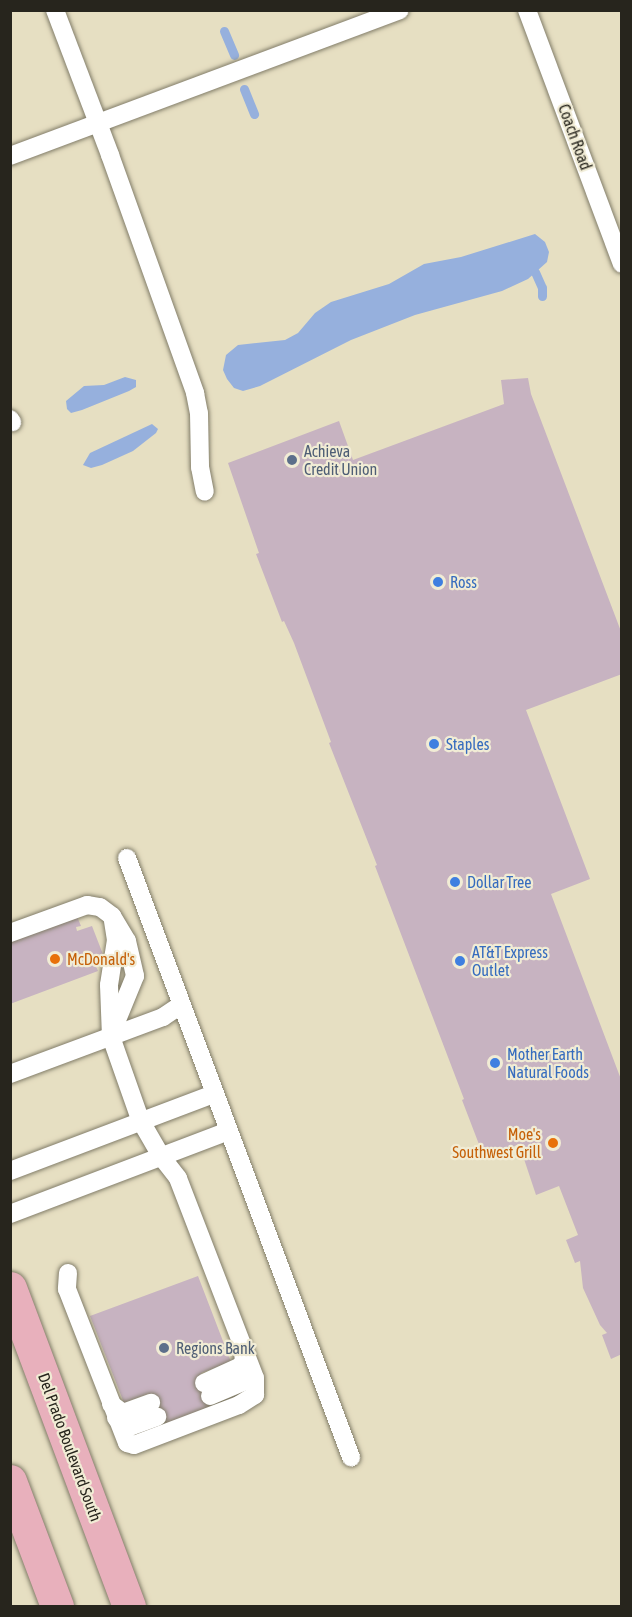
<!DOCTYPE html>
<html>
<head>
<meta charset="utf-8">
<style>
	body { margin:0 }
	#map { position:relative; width:632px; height:1617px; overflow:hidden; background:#f1ecd5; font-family:"Asap Condensed",sans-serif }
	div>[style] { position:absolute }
	.built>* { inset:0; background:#e6dfc2; transform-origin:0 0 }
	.water>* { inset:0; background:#96b0dd }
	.stream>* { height:9px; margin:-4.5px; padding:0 4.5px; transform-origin:4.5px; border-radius:4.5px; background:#96b0dd }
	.building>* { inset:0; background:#c7b3c1 }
	.roads { filter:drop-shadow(0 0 2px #827d69) drop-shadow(0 0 2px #827d69) }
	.service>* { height:18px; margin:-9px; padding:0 9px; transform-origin:9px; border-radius:9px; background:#fff }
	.primary>* { height:33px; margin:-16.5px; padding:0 16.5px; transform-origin:16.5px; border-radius:16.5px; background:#e8b0bc }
	.dots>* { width:16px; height:16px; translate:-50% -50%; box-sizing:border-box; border:3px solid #f1ecd5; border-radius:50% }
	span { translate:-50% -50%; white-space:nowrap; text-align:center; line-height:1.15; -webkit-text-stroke:4.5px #f1ecd5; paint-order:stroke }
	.street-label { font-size:16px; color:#27251d }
	.service-label { font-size:16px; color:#4e5e75 }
	.left { translate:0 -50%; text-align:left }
	.shop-label { font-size:16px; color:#366cbe }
	.food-label { font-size:16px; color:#c56008 }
	.right { translate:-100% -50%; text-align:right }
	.frame { position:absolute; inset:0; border:12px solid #27251d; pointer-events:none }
</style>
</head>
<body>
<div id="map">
	<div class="built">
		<i style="left:11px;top:11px;width:610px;height:1595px"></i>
	</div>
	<div class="water">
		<i style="clip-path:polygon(535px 234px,545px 242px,549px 252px,547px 262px,528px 279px,502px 291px,415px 315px,351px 340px,260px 386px,243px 391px,234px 388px,227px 379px,223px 370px,226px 355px,238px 345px,285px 340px,298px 333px,315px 313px,331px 302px,389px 284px,424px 264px,461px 257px)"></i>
		<i style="clip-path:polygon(125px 377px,136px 380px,136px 387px,129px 391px,82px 410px,71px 413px,67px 409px,66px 401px,84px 386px,104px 385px)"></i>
		<i style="clip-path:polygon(152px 424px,158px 429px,156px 433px,133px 451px,102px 465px,91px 468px,83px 465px,90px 453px)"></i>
	</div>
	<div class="stream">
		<i style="left:224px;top:31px;width:26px;rotate:67deg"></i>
		<i style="left:244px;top:89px;width:27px;rotate:68deg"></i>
		<i style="left:535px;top:272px;width:17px;rotate:66deg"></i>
		<i style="left:542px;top:288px;width:8px;rotate:90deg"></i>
	</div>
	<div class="building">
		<i style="clip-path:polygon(528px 378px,531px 394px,622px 634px,622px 674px,526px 710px,590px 879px,551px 894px,622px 1082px,622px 1354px,611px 1359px,602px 1335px,607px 1333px,600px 1325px,583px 1288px,580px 1261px,575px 1263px,566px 1240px,578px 1235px,559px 1186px,536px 1195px,519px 1144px,485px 1160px,462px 1100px,464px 1099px,375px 866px,377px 865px,329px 743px,331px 742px,294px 643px,284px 621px,282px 622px,256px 554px,259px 553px,228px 463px,339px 421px,353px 460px,504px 404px,501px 380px)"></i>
		<i style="clip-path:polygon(76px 914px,81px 926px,76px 927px,77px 931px,92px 926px,104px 957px,94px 961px,98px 971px,10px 1004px,10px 939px)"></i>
		<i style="clip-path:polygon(198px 1276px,231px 1362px,201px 1373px,215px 1409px,162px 1430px,148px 1394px,124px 1403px,90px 1316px)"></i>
	</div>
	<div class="roads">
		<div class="service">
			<i style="left:55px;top:10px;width:155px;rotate:69.2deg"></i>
			<i style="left:110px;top:155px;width:253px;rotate:70.3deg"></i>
			<i style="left:195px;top:393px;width:20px;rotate:79deg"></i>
			<i style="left:199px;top:413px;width:54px;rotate:88.9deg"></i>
			<i style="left:200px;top:467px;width:25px;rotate:79deg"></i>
			<i style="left:527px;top:10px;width:271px;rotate:69.5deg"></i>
			<i style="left:10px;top:156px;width:416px;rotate:-20.5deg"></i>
			<i style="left:10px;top:419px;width:4px;rotate:56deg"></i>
			<i style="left:127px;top:858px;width:640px;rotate:69.5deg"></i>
			<i style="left:10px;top:933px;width:82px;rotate:-20deg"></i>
			<i style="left:87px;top:905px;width:13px;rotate:9deg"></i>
			<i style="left:100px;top:907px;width:15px;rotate:37deg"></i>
			<i style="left:112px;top:916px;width:29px;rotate:59deg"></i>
			<i style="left:127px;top:941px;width:36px;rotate:77deg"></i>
			<i style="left:135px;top:976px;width:58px;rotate:112.2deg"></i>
			<i style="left:10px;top:1074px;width:163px;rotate:-20.4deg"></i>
			<i style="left:163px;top:1017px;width:22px;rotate:-34deg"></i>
			<i style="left:10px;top:1171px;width:218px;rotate:-20.7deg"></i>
			<i style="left:10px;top:1214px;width:233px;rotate:-20.8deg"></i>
			<i style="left:68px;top:1273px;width:16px;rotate:94deg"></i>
			<i style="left:67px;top:1289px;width:165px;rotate:68.7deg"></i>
			<i style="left:127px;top:1443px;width:7px;rotate:16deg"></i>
			<i style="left:134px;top:1445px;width:112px;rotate:-20.9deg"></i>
			<i style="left:239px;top:1405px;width:19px;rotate:-32deg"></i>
			<i style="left:255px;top:1395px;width:17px;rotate:-90deg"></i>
			<i style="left:255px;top:1378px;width:214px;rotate:-111.1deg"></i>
			<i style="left:178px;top:1178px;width:28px;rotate:-128deg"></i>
			<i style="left:161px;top:1156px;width:39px;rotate:-120deg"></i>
			<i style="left:141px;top:1122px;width:90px;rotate:-109.4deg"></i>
			<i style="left:111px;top:1037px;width:52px;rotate:-92.2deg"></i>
			<i style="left:109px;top:985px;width:46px;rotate:-81.2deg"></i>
			<i style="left:116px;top:940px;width:24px;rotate:-99deg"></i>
			<i style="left:204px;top:1383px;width:41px;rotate:-24.7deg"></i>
			<i style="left:241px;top:1366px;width:7px;rotate:-63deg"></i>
			<i style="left:244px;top:1360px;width:14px;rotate:-98deg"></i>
			<i style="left:210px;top:1396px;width:39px;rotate:-23deg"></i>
			<i style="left:246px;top:1381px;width:19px;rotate:-84deg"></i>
			<i style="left:111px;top:1404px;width:15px;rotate:37deg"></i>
			<i style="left:123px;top:1413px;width:30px;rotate:-20deg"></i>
			<i style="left:116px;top:1418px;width:8px;rotate:45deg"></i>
			<i style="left:122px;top:1424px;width:10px;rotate:11deg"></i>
			<i style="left:132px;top:1426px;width:27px;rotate:-20deg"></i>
		</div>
		<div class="primary">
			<i style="left:10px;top:1288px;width:340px;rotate:69.5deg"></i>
			<i style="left:10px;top:1481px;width:134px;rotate:69.4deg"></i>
		</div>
	</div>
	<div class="dots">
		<i style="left:292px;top:460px;background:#5c6f8a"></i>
		<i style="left:438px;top:582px;background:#3f7fe0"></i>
		<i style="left:434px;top:744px;background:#3f7fe0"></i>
		<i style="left:455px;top:882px;background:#3f7fe0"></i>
		<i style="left:55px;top:959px;background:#e8710a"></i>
		<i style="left:460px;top:961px;background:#3f7fe0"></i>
		<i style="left:495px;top:1063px;background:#3f7fe0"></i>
		<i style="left:553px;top:1143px;background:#e8710a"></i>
		<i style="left:164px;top:1348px;background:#5c6f8a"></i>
	</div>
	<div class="street-label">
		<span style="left:575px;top:137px;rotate:70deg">Coach Road</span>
		<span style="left:70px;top:1447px;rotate:70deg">Del Prado Boulevard South</span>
	</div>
	<div class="service-label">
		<span class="left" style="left:304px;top:460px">Achieva<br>Credit Union</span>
		<span class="left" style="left:176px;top:1348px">Regions Bank</span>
	</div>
	<div class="shop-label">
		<span class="left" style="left:450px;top:582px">Ross</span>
		<span class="left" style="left:446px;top:744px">Staples</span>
		<span class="left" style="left:467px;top:882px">Dollar Tree</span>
		<span class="left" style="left:472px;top:961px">AT&amp;T Express<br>Outlet</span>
		<span class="left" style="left:507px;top:1063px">Mother Earth<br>Natural Foods</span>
	</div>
	<div class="food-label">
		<span class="left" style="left:67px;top:959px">McDonald's</span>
		<span class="right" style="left:541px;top:1143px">Moe's<br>Southwest Grill</span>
	</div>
	<div class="frame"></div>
</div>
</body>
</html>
